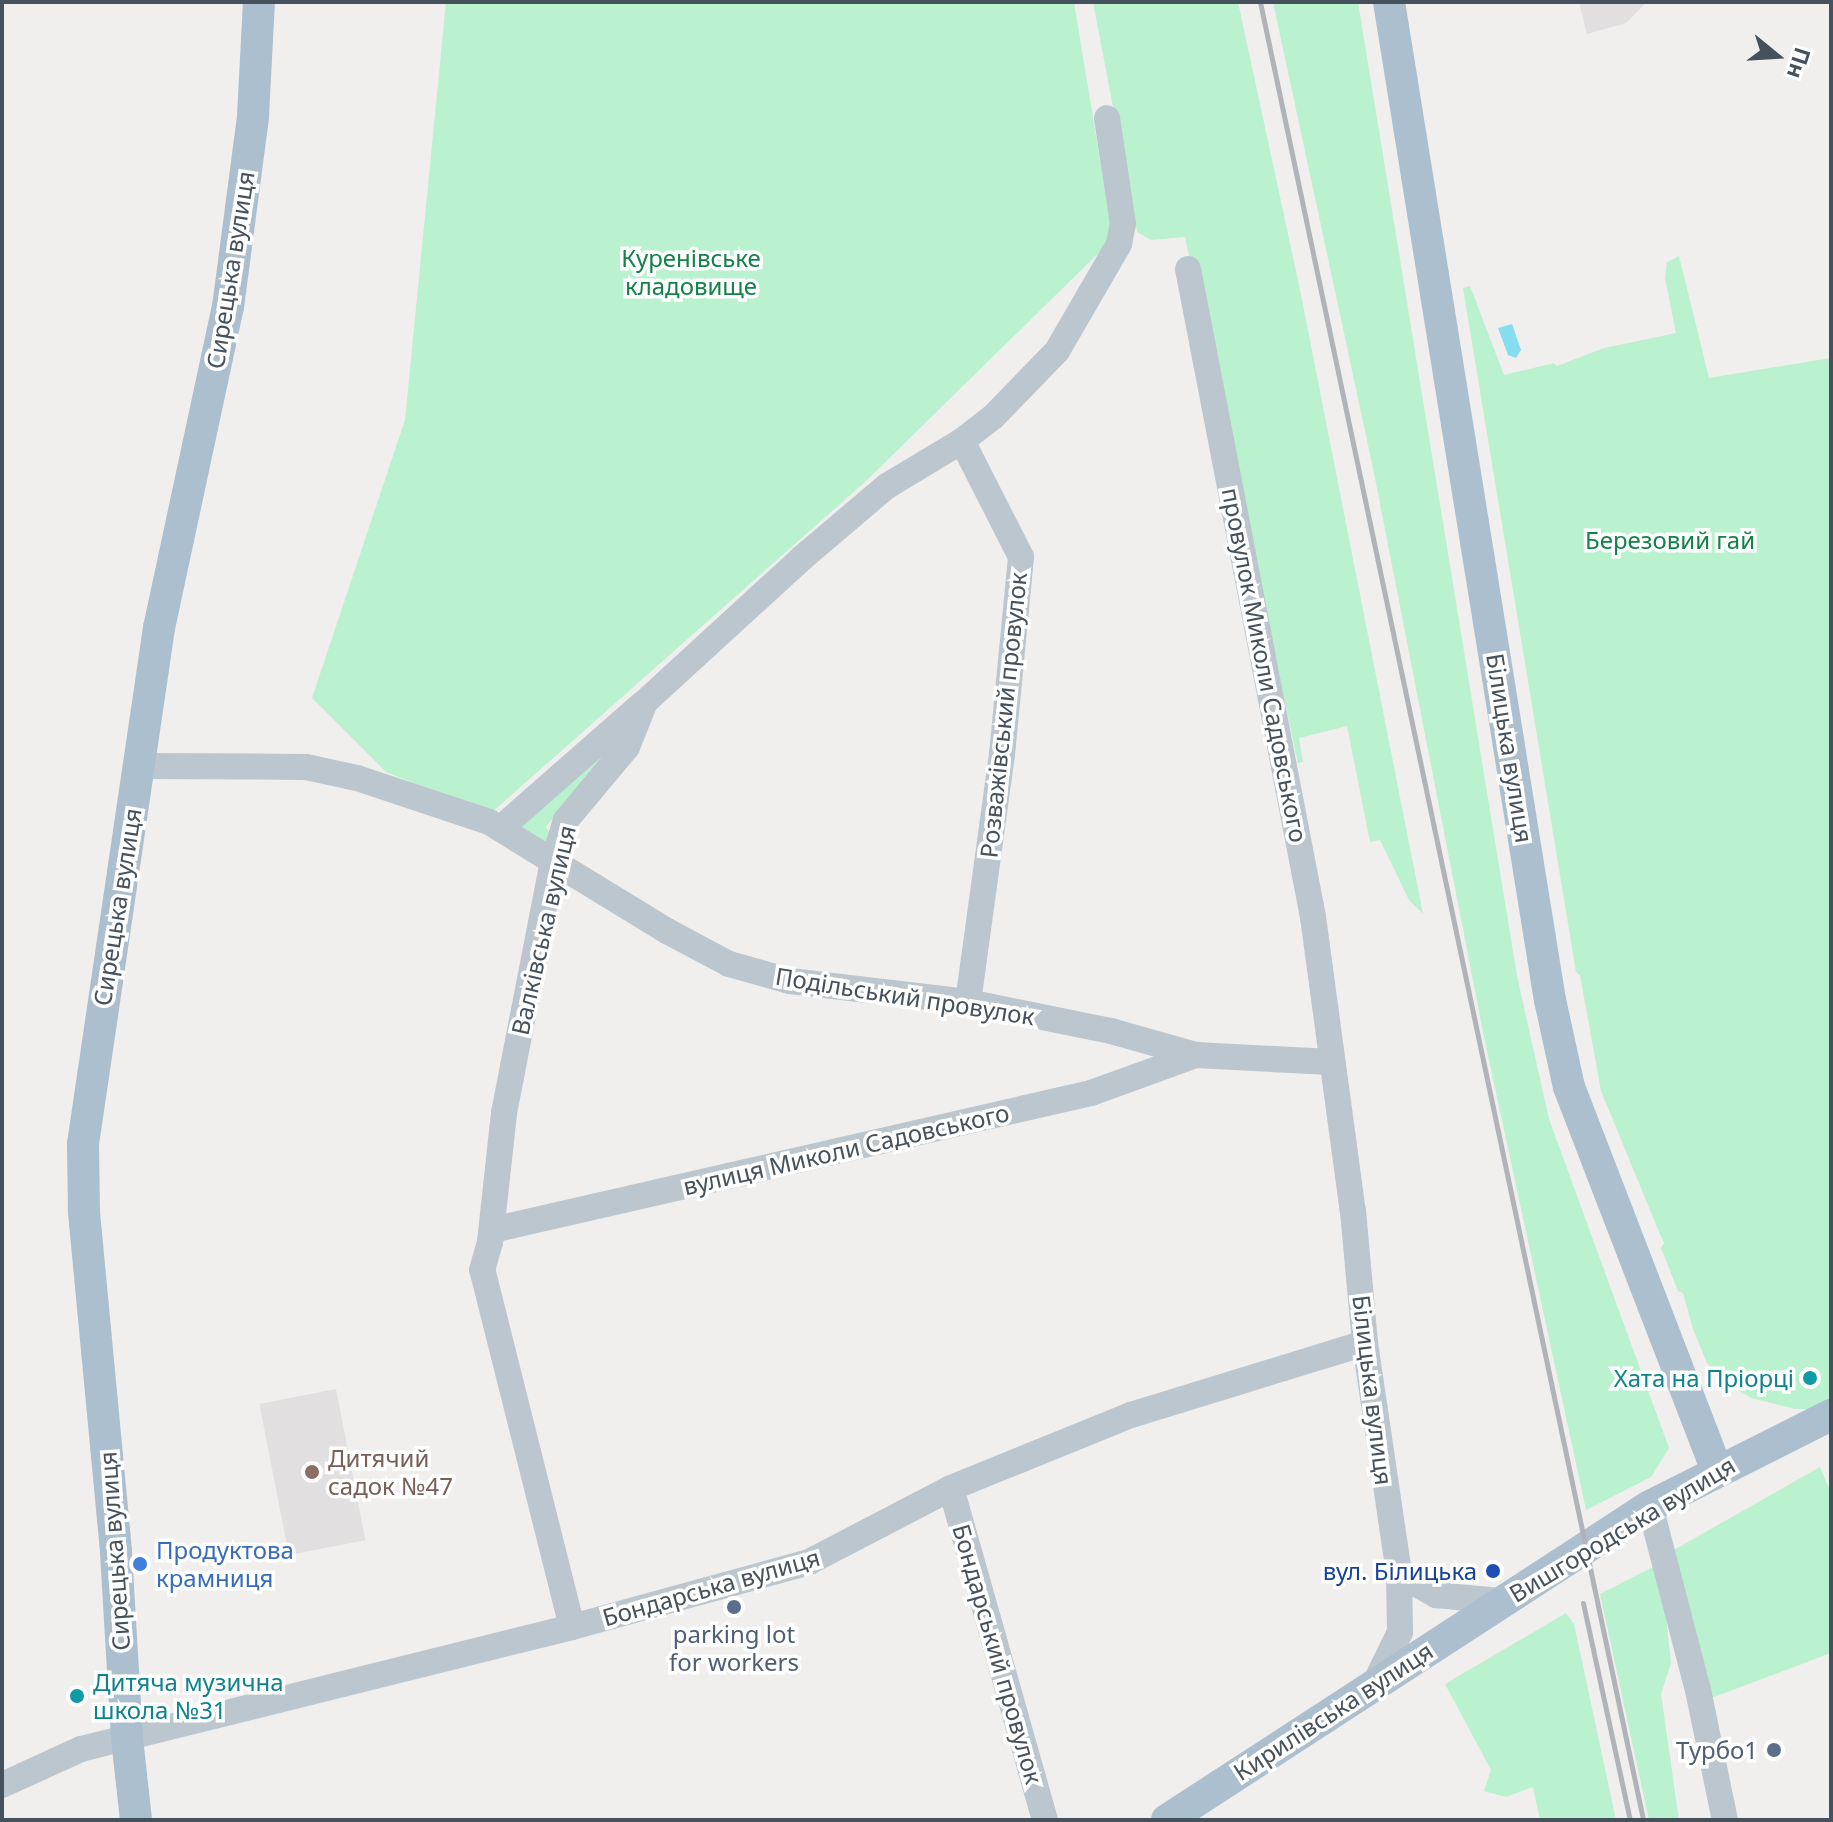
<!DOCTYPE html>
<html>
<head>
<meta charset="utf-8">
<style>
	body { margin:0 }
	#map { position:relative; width:1833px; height:1822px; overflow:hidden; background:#f1eeee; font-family:"Noto Sans",sans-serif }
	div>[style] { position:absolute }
	.education>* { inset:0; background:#e2dfe0; transform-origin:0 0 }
	.green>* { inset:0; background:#baf1ce }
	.water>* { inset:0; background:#85ddf0 }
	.minor>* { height:26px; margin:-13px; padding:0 13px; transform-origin:13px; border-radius:13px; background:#bbc6ce }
	.major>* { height:32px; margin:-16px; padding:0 16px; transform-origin:16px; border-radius:16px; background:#acbfcf }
	.rail>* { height:5px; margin:-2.5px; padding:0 2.5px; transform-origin:2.5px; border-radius:2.5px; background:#b0b4b9 }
	.dots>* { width:22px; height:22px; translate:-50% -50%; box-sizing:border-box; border:4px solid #fff; border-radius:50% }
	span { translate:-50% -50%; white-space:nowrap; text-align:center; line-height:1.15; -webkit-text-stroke:7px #fff; paint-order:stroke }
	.park-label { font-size:24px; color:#128247 }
	.street-label { font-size:24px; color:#45525d }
	.culture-label { font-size:24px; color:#0d838f }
	.right { translate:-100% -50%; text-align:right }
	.left { translate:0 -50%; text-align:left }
	.education-label { font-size:24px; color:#785e54 }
	.shop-label { font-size:24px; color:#366cbe }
	.transit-label { font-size:24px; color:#164399 }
	.service-label { font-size:24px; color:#4e5e75 }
	.frame { position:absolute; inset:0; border:4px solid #45525d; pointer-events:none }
	.north { position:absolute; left:1737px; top:16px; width:80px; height:80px; -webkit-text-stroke:6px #fff; paint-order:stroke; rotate:108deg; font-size:22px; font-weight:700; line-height:32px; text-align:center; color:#45525d }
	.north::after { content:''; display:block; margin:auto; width:28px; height:36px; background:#45525d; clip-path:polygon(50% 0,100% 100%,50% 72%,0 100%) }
</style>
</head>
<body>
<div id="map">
	<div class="education">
		<i style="clip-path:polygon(1579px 2px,1647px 2px,1626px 23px,1587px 34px)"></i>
		<i style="left:336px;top:1389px;width:154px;height:78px;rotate:79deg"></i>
	</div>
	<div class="green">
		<i style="clip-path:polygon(446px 2px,1074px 2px,1113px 239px,866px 481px,490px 814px,386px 772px,312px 698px,405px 420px)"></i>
		<i style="clip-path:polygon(1093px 2px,1238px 2px,1299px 285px,1423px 914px,1409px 900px,1380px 840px,1370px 842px,1347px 726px,1299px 738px,1303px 762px,1298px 763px,1185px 237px,1151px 240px,1137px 232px)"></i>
		<i style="clip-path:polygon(1273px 2px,1358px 2px,1517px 976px,1549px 1119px,1669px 1448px,1651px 1477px,1586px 1510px,1484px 1037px,1374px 473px)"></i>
		<i style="clip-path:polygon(1679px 256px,1709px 378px,1831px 358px,1831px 1400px,1809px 1409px,1795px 1409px,1751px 1398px,1728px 1384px,1707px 1363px,1693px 1329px,1683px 1293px,1678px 1291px,1661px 1248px,1664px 1243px,1657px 1227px,1601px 1091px,1580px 975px,1576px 972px,1463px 288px,1470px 286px,1504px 375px,1554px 363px,1557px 366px,1604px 348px,1676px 333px,1665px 278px,1667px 262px)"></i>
		<i style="clip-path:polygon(619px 732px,605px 758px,546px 827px,554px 841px,549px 849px,517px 823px)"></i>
		<i style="clip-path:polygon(1820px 1467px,1831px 1493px,1831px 1653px,1706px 1700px,1672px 1551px)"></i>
		<i style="clip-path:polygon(1653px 1567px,1663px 1590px,1671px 1663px,1661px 1694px,1679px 1820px,1649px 1820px,1600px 1594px)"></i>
		<i style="clip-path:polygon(1566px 1613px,1574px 1624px,1616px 1820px,1540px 1820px,1533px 1787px,1506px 1797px,1484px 1791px,1491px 1770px,1445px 1684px)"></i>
	</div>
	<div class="water">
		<i style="clip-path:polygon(1512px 324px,1521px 350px,1516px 358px,1508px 355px,1498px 328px)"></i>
	</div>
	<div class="minor">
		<i style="left:1188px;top:269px;width:660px;rotate:79.08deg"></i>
		<i style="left:1313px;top:917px;width:297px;rotate:82.3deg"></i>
		<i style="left:1353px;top:1211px;width:133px;rotate:84.8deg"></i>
		<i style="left:1365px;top:1343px;width:233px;rotate:81.6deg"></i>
		<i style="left:1399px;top:1574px;width:58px;rotate:89deg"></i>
		<i style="left:1400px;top:1632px;width:59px;rotate:116.1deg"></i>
		<i style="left:962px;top:441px;width:130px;rotate:63deg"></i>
		<i style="left:1021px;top:557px;width:198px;rotate:95.5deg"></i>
		<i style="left:1002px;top:754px;width:250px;rotate:97.8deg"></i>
		<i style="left:138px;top:766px;width:168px;rotate:0.3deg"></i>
		<i style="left:306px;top:767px;width:52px;rotate:12.2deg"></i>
		<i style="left:357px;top:778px;width:139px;rotate:18.4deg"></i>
		<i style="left:489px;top:822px;width:209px;rotate:31.5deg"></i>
		<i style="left:667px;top:931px;width:70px;rotate:28deg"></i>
		<i style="left:729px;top:964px;width:63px;rotate:15.6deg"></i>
		<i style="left:790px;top:981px;width:179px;rotate:6.7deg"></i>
		<i style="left:968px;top:1002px;width:146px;rotate:11.5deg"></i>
		<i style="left:1111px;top:1031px;width:88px;rotate:15.8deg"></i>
		<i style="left:1196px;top:1055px;width:135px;rotate:3deg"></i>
		<i style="left:501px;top:828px;width:188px;rotate:-41.3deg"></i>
		<i style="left:492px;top:1230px;width:614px;rotate:-12.88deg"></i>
		<i style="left:1091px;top:1093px;width:112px;rotate:-19.9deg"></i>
		<i style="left:951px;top:1488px;width:345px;rotate:74.2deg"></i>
		<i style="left:1650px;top:1506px;width:190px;rotate:75.4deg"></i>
		<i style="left:1698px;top:1690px;width:133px;rotate:78.3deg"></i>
		<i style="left:1399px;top:1574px;width:43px;rotate:29.6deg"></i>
		<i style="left:1436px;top:1595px;width:64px;rotate:5.4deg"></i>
		<i style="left:572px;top:1627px;width:368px;rotate:-104.1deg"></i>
		<i style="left:482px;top:1270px;width:29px;rotate:-74deg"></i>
		<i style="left:490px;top:1242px;width:130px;rotate:-83.8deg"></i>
		<i style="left:504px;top:1113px;width:256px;rotate:-79deg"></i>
		<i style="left:553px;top:862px;width:44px;rotate:-72.8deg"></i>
		<i style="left:566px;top:820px;width:95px;rotate:-50.1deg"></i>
		<i style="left:627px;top:747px;width:48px;rotate:-68.2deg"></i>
		<i style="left:645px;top:702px;width:213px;rotate:-42.5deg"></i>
		<i style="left:802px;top:558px;width:111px;rotate:-40.3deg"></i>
		<i style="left:887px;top:486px;width:87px;rotate:-31deg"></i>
		<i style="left:962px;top:441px;width:39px;rotate:-38deg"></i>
		<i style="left:993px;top:417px;width:92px;rotate:-45.9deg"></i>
		<i style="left:1057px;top:351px;width:124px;rotate:-59.9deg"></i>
		<i style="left:1119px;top:244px;width:20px;rotate:-79deg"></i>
		<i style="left:1123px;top:224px;width:107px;rotate:-98.6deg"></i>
		<i style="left:2px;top:1785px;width:87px;rotate:-24.5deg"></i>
		<i style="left:81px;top:1749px;width:506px;rotate:-13.95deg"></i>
		<i style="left:572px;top:1627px;width:246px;rotate:-15.3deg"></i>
		<i style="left:809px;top:1562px;width:160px;rotate:-27.5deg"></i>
		<i style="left:951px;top:1488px;width:194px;rotate:-22.1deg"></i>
		<i style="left:1131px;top:1415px;width:245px;rotate:-17.1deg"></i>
	</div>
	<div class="major">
		<i style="left:1389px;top:2px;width:1011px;rotate:80.84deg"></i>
		<i style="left:1550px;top:1000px;width:89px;rotate:77.7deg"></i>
		<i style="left:1569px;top:1087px;width:411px;rotate:68.9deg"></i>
		<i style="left:136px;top:1820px;width:82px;rotate:-96.3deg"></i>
		<i style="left:127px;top:1738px;width:187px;rotate:-93.4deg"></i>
		<i style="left:116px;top:1551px;width:342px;rotate:-95.4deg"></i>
		<i style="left:84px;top:1210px;width:66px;rotate:-90.9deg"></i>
		<i style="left:83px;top:1144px;width:522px;rotate:-81.62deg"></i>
		<i style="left:159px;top:628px;width:328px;rotate:-77.9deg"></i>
		<i style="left:228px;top:307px;width:193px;rotate:-82.5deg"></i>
		<i style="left:253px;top:116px;width:114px;rotate:-87deg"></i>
		<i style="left:1167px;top:1820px;width:576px;rotate:-33.03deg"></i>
		<i style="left:1650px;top:1506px;width:203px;rotate:-26.7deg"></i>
	</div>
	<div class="rail">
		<i style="left:1260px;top:2px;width:1858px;rotate:78.1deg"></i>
		<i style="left:1583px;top:1603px;width:222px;rotate:77.8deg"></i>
	</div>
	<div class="dots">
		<i style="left:1810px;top:1378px;background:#0f9aa8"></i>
		<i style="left:312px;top:1472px;background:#8d6e63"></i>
		<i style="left:140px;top:1564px;background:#3f7fe0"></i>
		<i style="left:1493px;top:1571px;background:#1a4fb4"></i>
		<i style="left:734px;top:1607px;background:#5c6f8a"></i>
		<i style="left:77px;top:1696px;background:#0f9aa8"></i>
		<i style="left:1774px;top:1750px;background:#5c6f8a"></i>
	</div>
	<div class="park-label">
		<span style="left:691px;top:272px">Куренівське<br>кладовище</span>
		<span style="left:1670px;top:540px">Березовий гай</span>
	</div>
	<div class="street-label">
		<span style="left:230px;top:270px;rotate:-81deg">Сирецька вулиця</span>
		<span style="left:1265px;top:665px;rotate:79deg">провулок Миколи Садовського</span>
		<span style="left:1003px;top:715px;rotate:-84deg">Розважівський провулок</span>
		<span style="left:1510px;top:748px;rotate:81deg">Білицька вулиця</span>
		<span style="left:117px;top:907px;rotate:-81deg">Сирецька вулиця</span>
		<span style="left:543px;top:930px;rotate:-77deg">Валківська вулиця</span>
		<span style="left:905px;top:996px;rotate:9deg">Подільський провулок</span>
		<span style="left:846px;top:1149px;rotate:-13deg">вулиця Миколи Садовського</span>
		<span style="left:1373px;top:1390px;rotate:83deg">Білицька вулиця</span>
		<span style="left:1622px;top:1529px;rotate:-31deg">Вишгородська вулиця</span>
		<span style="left:114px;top:1551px;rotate:-94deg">Сирецька вулиця</span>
		<span style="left:711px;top:1587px;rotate:-16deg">Бондарська вулиця</span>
		<span style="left:998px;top:1654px;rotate:74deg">Бондарський провулок</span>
		<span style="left:1333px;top:1711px;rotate:-33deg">Кирилівська вулиця</span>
	</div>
	<div class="culture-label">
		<span class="right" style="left:1794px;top:1378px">Хата на Пріорці</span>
		<span class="left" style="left:93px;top:1696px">Дитяча музична<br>школа №31</span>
	</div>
	<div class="education-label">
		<span class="left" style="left:328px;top:1472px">Дитячий<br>садок №47</span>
	</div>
	<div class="shop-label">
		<span class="left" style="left:156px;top:1564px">Продуктова<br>крамниця</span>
	</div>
	<div class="transit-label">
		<span class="right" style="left:1477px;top:1571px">вул. Білицька</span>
	</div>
	<div class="service-label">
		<span style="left:734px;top:1648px">parking lot<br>for workers</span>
		<span class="right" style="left:1758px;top:1750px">Турбо1</span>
	</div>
	<div class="frame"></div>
	<div class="north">Пн</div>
</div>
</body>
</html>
